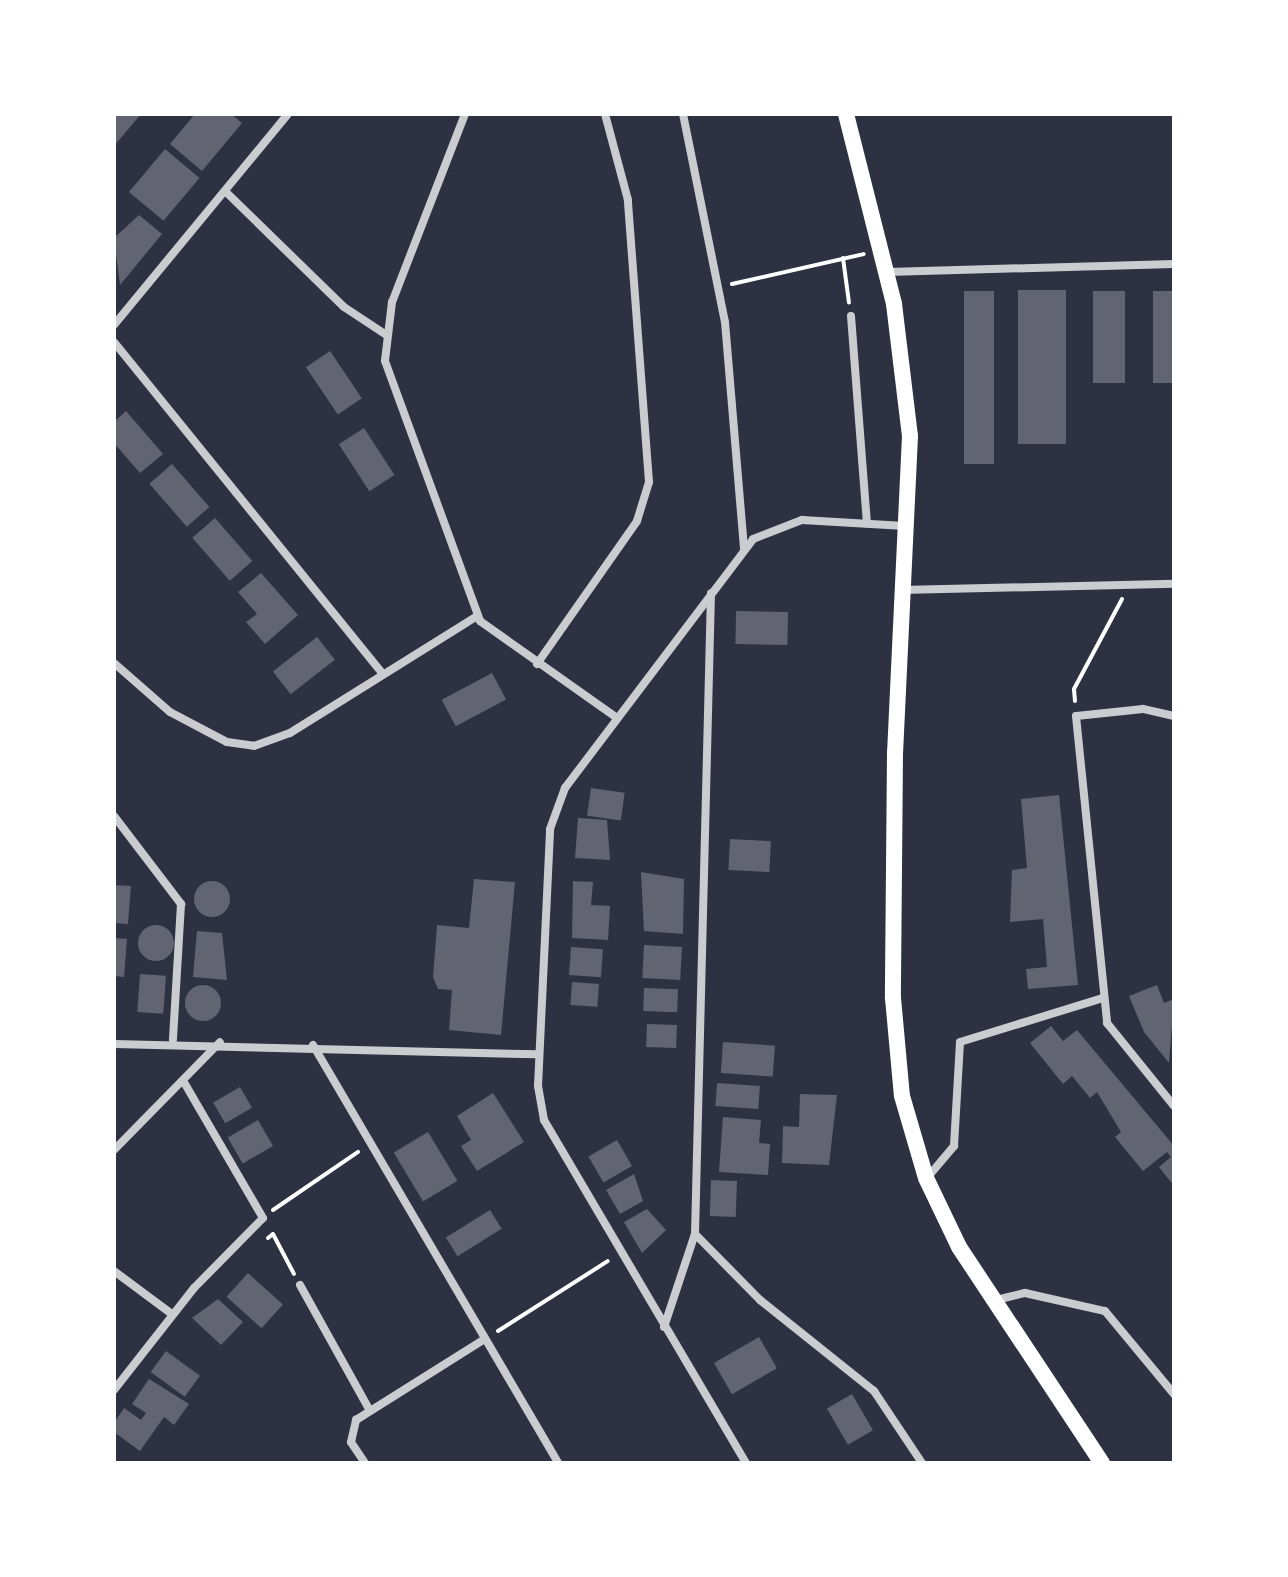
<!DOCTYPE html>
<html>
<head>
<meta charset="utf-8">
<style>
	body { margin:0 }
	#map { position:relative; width:1288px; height:1577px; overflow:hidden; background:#2d3142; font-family:"Nunito Sans",sans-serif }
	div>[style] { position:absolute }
	.building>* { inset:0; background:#626471; transform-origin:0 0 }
	.round { border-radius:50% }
	.path>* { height:4px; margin:-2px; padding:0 2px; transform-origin:2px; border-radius:2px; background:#fff }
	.minor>* { height:8px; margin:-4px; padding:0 4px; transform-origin:4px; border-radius:4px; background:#caccd0 }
	.secondary>* { height:16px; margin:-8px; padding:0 8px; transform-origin:8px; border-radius:8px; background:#fff }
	span { translate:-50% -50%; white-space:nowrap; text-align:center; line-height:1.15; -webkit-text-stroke:6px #fff; paint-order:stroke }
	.frame { position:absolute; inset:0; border:116px solid #fff; pointer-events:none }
</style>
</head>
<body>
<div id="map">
	<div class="building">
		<i style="clip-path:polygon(114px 114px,141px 114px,114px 146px)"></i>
		<i style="clip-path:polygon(195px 114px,231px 114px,242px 123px,202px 171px,170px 144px)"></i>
		<i style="left:165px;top:149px;width:45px;height:56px;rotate:40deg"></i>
		<i style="clip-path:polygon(139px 215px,162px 234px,120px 285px,114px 238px)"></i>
		<i style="left:1018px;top:290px;width:48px;height:154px"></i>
		<i style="left:964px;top:291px;width:30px;height:173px"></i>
		<i style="left:1093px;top:291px;width:32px;height:92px"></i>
		<i style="left:1153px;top:291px;width:21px;height:92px"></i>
		<i style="left:330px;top:351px;width:57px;height:29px;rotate:56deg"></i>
		<i style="clip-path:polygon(126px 411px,163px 454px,140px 473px,114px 443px,114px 422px)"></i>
		<i style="left:364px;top:428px;width:56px;height:30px;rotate:57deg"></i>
		<i style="left:172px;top:464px;width:57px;height:30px;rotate:49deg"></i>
		<i style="left:215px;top:518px;width:57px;height:30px;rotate:49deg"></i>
		<i style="clip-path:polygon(261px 573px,298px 615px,265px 644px,246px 622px,257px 614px,238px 592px)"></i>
		<i style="left:736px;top:611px;width:52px;height:33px;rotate:1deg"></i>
		<i style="left:317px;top:637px;width:29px;height:56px;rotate:52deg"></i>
		<i style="left:492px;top:673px;width:30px;height:57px;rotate:62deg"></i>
		<i style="left:591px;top:788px;width:34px;height:28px;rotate:8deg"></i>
		<i style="clip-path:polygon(1059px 795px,1078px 985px,1028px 989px,1026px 969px,1047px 967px,1043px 919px,1010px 922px,1012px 870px,1027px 868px,1021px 799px)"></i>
		<i style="clip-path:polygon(578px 818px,607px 820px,610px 860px,575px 858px)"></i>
		<i style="left:730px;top:839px;width:41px;height:31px;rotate:3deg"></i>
		<i style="clip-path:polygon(641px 872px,684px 879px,683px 934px,644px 931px)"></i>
		<i style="clip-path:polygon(474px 879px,515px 882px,501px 1035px,449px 1030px,452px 990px,438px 989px,433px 977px,437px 925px,469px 928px)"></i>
		<i style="clip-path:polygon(573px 881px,593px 882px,591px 905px,610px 906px,608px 940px,572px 938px)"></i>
		<i class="round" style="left:194px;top:881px;width:36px;height:36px"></i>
		<i style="clip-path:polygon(114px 885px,131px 886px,128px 924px,114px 923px)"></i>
		<i class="round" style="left:138px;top:925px;width:36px;height:36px"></i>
		<i style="clip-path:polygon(197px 931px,222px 933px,227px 980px,193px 977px)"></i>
		<i style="clip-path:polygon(114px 938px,127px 939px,124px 977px,114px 976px)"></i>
		<i style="left:644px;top:945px;width:38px;height:33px;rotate:3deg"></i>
		<i style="left:571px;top:947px;width:32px;height:28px;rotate:4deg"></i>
		<i style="left:140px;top:974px;width:26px;height:38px;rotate:4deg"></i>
		<i style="left:572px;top:982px;width:27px;height:23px;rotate:4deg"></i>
		<i style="clip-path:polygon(1157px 985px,1164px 1003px,1174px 999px,1169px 1063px,1144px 1032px,1129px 996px)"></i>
		<i class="round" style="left:185px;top:985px;width:36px;height:36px"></i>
		<i style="left:644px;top:988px;width:34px;height:23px;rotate:2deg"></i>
		<i style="left:647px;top:1024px;width:30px;height:23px;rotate:2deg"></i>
		<i style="clip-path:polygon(1051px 1026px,1063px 1041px,1077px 1030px,1174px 1146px,1174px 1186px,1159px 1167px,1171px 1157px,1167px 1152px,1143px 1171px,1115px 1137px,1121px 1132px,1097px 1092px,1090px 1098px,1072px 1076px,1063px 1084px,1042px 1058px,1030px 1043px)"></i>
		<i style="left:723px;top:1042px;width:52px;height:31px;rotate:4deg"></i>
		<i style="left:717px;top:1083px;width:43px;height:23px;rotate:4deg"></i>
		<i style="left:240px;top:1087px;width:24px;height:31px;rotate:60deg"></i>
		<i style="clip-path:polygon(493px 1093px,524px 1142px,477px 1171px,461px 1146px,471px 1140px,457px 1116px)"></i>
		<i style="clip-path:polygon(800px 1094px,837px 1095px,829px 1165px,782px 1163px,783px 1126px,799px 1127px)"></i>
		<i style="clip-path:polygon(723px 1117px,761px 1120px,759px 1143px,770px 1144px,768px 1175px,719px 1172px)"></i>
		<i style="left:258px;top:1120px;width:30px;height:35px;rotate:60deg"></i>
		<i style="left:428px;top:1132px;width:57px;height:40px;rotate:59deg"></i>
		<i style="left:617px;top:1140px;width:30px;height:33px;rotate:60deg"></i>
		<i style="clip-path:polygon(634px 1174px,643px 1201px,620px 1214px,606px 1190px)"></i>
		<i style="left:711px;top:1180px;width:26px;height:36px;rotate:2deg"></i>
		<i style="clip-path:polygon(647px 1209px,666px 1230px,642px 1253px,624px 1222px)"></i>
		<i style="left:490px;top:1210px;width:22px;height:52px;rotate:58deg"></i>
		<i style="left:248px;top:1273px;width:47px;height:32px;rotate:42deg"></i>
		<i style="clip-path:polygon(218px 1299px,243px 1322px,221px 1345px,192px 1318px)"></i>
		<i style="left:759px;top:1337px;width:36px;height:52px;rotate:60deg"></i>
		<i style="left:166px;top:1351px;width:42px;height:26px;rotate:36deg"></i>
		<i style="clip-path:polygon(149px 1379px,189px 1404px,174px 1425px,164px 1417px,140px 1451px,114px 1432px,114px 1423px,124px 1408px,141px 1420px,146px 1413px,132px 1404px)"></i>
		<i style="left:852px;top:1394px;width:42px;height:29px;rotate:60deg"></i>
	</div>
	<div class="path">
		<i style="left:843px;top:258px;width:45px;rotate:82.4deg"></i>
		<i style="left:732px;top:284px;width:135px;rotate:-12.8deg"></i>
		<i style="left:1075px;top:701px;width:12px;rotate:-95deg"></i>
		<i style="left:1074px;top:689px;width:102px;rotate:-61.9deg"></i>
		<i style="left:273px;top:1210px;width:103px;rotate:-34.3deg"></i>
		<i style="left:268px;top:1238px;width:6px;rotate:-39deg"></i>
		<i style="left:273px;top:1234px;width:45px;rotate:62.3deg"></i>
		<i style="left:498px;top:1331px;width:130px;rotate:-32.5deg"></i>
	</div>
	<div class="minor">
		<i style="left:465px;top:114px;width:202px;rotate:111.2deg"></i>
		<i style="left:392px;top:302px;width:59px;rotate:96.8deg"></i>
		<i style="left:385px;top:361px;width:277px;rotate:69.9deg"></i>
		<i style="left:480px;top:621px;width:168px;rotate:35.3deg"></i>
		<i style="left:683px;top:114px;width:212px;rotate:78.6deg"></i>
		<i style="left:725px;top:322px;width:227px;rotate:85.2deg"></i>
		<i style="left:225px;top:191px;width:166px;rotate:44.3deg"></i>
		<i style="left:344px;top:307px;width:49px;rotate:33.4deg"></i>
		<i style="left:887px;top:272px;width:287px;rotate:-1.6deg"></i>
		<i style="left:851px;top:316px;width:208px;rotate:85.6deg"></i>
		<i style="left:114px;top:325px;width:273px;rotate:-50.5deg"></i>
		<i style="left:114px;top:342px;width:424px;rotate:51deg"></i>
		<i style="left:901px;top:590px;width:273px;rotate:-1.3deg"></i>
		<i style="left:114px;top:663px;width:74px;rotate:41.2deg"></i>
		<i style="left:170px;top:712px;width:64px;rotate:27.8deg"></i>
		<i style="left:227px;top:742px;width:27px;rotate:8deg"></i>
		<i style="left:254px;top:746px;width:38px;rotate:-20deg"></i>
		<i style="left:290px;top:733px;width:221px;rotate:-32deg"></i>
		<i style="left:537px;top:664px;width:174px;rotate:-55deg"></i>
		<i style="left:637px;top:521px;width:41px;rotate:-72.9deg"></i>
		<i style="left:649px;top:482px;width:283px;rotate:-94.3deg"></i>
		<i style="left:628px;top:200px;width:89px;rotate:-105deg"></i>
		<i style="left:1174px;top:716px;width:32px;rotate:-167deg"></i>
		<i style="left:1143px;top:709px;width:67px;rotate:174deg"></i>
		<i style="left:1076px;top:716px;width:309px;rotate:84.2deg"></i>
		<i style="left:1107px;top:1023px;width:107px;rotate:51.1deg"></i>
		<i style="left:114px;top:816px;width:111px;rotate:52.7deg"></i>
		<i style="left:181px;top:904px;width:136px;rotate:93.4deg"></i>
		<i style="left:114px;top:1044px;width:424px;rotate:1.4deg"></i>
		<i style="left:313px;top:1045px;width:485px;rotate:59.6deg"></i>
		<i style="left:114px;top:1150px;width:151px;rotate:-45.5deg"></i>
		<i style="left:927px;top:1178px;width:42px;rotate:-49.8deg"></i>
		<i style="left:954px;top:1146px;width:104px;rotate:-86.7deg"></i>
		<i style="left:960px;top:1042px;width:150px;rotate:-17.1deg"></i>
		<i style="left:695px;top:1234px;width:93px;rotate:45.4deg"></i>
		<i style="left:760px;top:1300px;width:146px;rotate:38.6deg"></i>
		<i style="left:874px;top:1391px;width:87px;rotate:56.3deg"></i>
		<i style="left:114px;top:1271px;width:72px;rotate:36.6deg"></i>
		<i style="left:300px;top:1285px;width:144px;rotate:60.9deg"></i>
		<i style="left:992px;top:1301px;width:34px;rotate:-14deg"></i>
		<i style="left:1025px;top:1293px;width:82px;rotate:12.7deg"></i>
		<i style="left:1105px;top:1311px;width:108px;rotate:50.3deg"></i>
		<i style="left:664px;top:1327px;width:98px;rotate:-71.6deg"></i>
		<i style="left:695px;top:1234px;width:641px;rotate:-88.57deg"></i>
		<i style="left:114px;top:1390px;width:130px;rotate:-51.9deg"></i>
		<i style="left:194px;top:1288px;width:98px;rotate:-45.4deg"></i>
		<i style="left:263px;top:1218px;width:155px;rotate:-120.2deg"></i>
		<i style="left:365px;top:1463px;width:25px;rotate:-124deg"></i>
		<i style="left:351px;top:1442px;width:23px;rotate:-77deg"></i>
		<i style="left:356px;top:1420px;width:150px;rotate:-32.2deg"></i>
		<i style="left:746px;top:1463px;width:398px;rotate:-120.5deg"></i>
		<i style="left:544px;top:1120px;width:35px;rotate:-100deg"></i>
		<i style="left:538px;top:1086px;width:257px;rotate:-87.3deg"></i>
		<i style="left:550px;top:829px;width:44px;rotate:-69.9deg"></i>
		<i style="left:565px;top:788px;width:312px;rotate:-52.9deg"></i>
		<i style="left:753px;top:539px;width:53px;rotate:-21.2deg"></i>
		<i style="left:802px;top:520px;width:103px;rotate:3.3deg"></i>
	</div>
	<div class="secondary">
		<i style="left:846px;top:114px;width:196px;rotate:75.8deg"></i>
		<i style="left:894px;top:304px;width:133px;rotate:83.1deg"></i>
		<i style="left:910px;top:436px;width:317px;rotate:92.7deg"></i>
		<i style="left:895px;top:753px;width:245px;rotate:90.5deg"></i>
		<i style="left:893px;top:998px;width:98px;rotate:84.8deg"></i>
		<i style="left:902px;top:1096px;width:85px;rotate:73.7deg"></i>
		<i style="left:926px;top:1178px;width:76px;rotate:64.4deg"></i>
		<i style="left:959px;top:1247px;width:259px;rotate:56.5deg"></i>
	</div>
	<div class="frame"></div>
</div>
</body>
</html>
